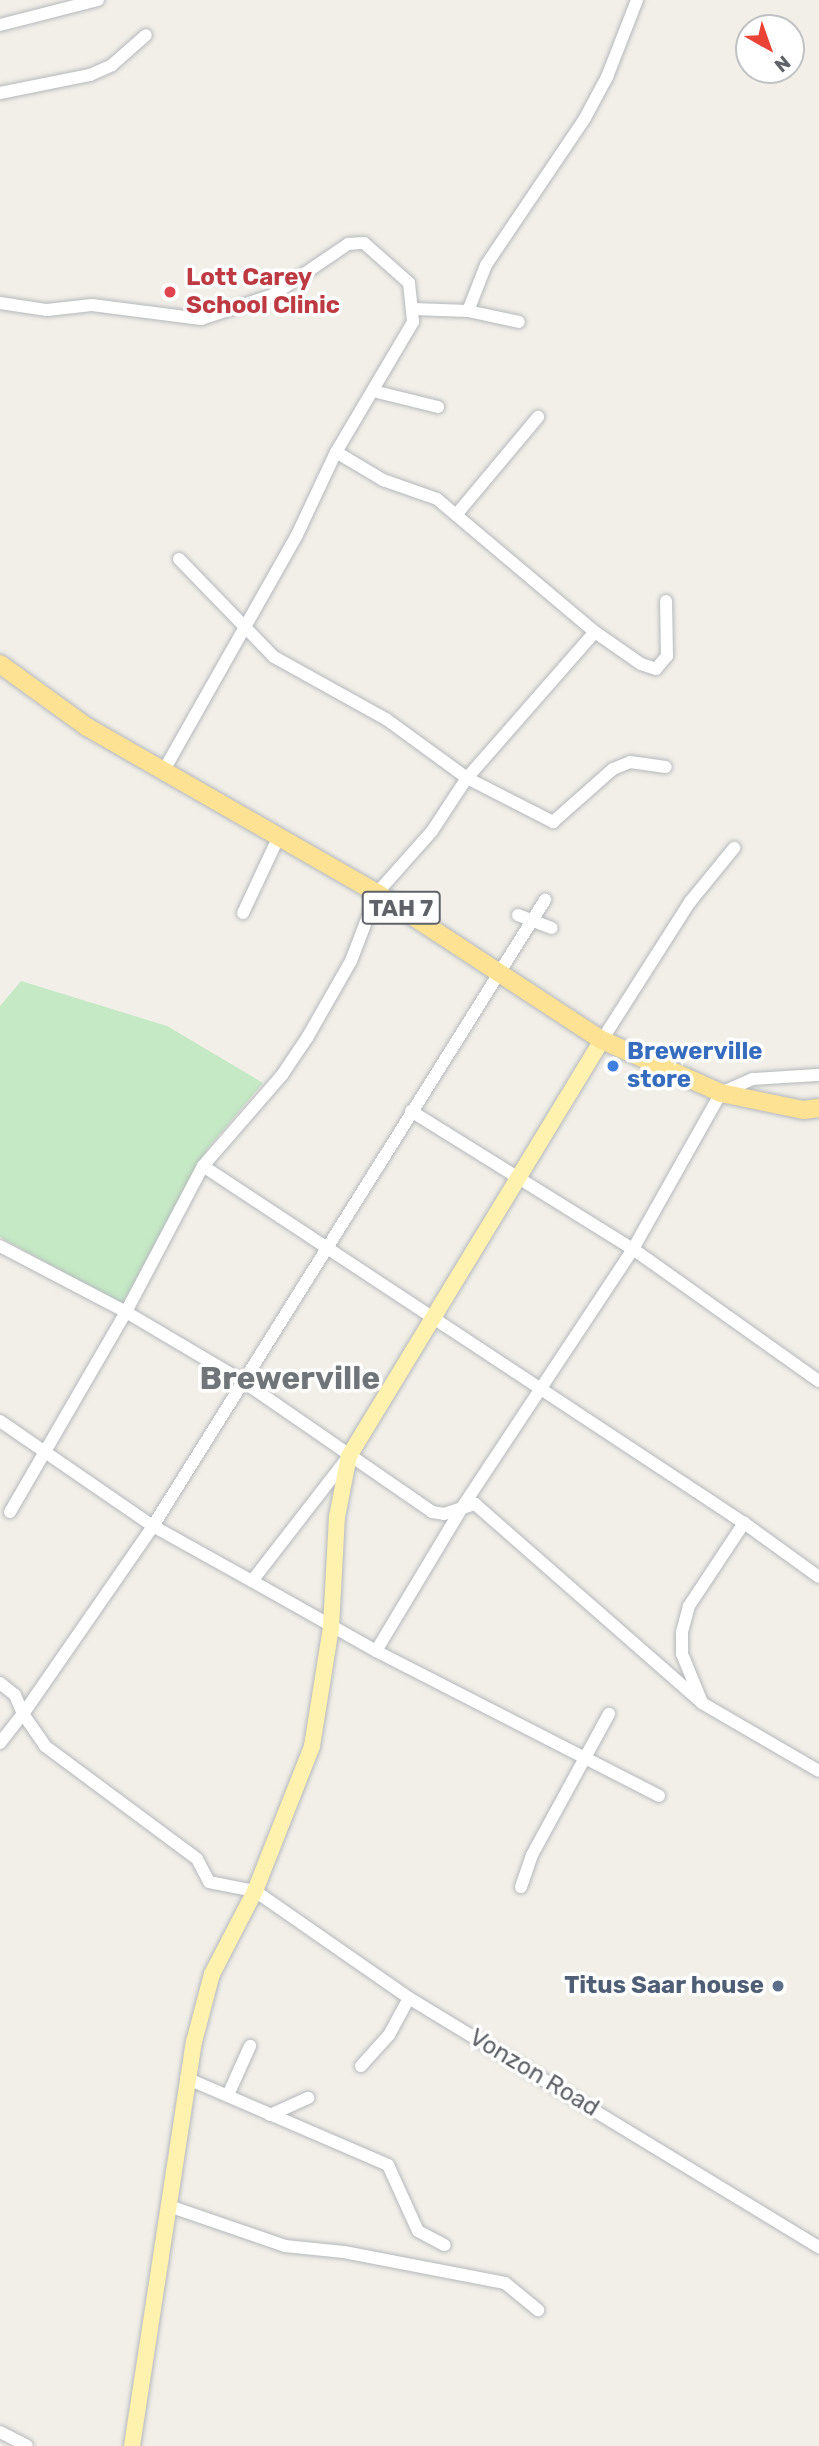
<!DOCTYPE html>
<html>
<head>
<meta charset="utf-8">
<style>
	body { margin:0 }
	#map { position:relative; width:819px; height:2446px; overflow:hidden; background:#f1efe8; font-family:Rubik,sans-serif }
	div>[style] { position:absolute }
	.green>* { inset:0; background:#c5e8c5 }
	.roads { filter:drop-shadow(0 0 2px #b5b8bc) drop-shadow(0 0 2px #b5b8bc) }
	.minor>* { height:12px; margin:-6px; padding:0 6px; transform-origin:6px; border-radius:6px; background:#fff }
	.major>* { height:16px; margin:-8px; padding:0 8px; transform-origin:8px; border-radius:8px; background:#fff2af }
	.highway>* { height:18px; margin:-9px; padding:0 9px; transform-origin:9px; border-radius:9px; background:#fde293 }
	.dots>* { width:19px; height:19px; translate:-50% -50%; box-sizing:border-box; border:4px solid #fff; border-radius:50% }
	span { translate:-50% -50%; white-space:nowrap; text-align:center; line-height:1.15; -webkit-text-stroke:7px #fff; paint-order:stroke }
	.shield-label span { padding:2px 5px; background:#fff; border:2px solid; border-radius:5px; -webkit-text-stroke-width:0 }
	.shield-label { font-size:23px; color:#5f6368; font-weight:700 }
	.health-label { font-size:24px; color:#be3a42; font-weight:700 }
	.left { translate:0 -50%; text-align:left }
	.shop-label { font-size:24px; color:#366cbe; font-weight:700 }
	.service-label { font-size:24px; color:#4e5e75; font-weight:700 }
	.right { translate:-100% -50%; text-align:right }
	.street-label { font-size:24px; color:#5f6368 }
	.district-label { font-size:32px; color:#70757a; font-weight:700 }
	.north { position:absolute; left:735px; top:14px; width:70px; height:70px; box-sizing:border-box; background:#fff; border:2px solid #bfc1c3; border-radius:50%; rotate:140deg; font-size:19px; font-weight:700; line-height:28px; text-align:center; color:#5f6368 }
	.north::after { content:''; display:block; margin:auto; width:24px; height:32px; background:#ea4335; clip-path:polygon(50% 0,100% 100%,50% 72%,0 100%) }
</style>
</head>
<body>
<div id="map">
	<div class="green">
		<i style="clip-path:polygon(21px 981px,167px 1026px,263px 1083px,208px 1148px,122px 1304px,0 1237px,0 1006px)"></i>
	</div>
	<div class="roads">
		<div class="minor">
			<i style="left:0;top:25px;width:101px;rotate:-14.3deg"></i>
			<i style="left:0;top:93px;width:92px;rotate:-11.3deg"></i>
			<i style="left:90px;top:75px;width:24px;rotate:-24deg"></i>
			<i style="left:112px;top:65px;width:45px;rotate:-41.4deg"></i>
			<i style="left:0;top:303px;width:48px;rotate:8.5deg"></i>
			<i style="left:47px;top:310px;width:45px;rotate:-6.3deg"></i>
			<i style="left:92px;top:305px;width:110px;rotate:7.3deg"></i>
			<i style="left:201px;top:319px;width:76px;rotate:-18.4deg"></i>
			<i style="left:273px;top:295px;width:91px;rotate:-34.2deg"></i>
			<i style="left:348px;top:244px;width:16px;rotate:-4deg"></i>
			<i style="left:364px;top:243px;width:60px;rotate:41.6deg"></i>
			<i style="left:409px;top:283px;width:39px;rotate:84deg"></i>
			<i style="left:413px;top:322px;width:151px;rotate:120.6deg"></i>
			<i style="left:336px;top:452px;width:92px;rotate:115.2deg"></i>
			<i style="left:297px;top:535px;width:270px;rotate:119.5deg"></i>
			<i style="left:414px;top:309px;width:54px;rotate:2.1deg"></i>
			<i style="left:468px;top:311px;width:52px;rotate:12.2deg"></i>
			<i style="left:468px;top:311px;width:49px;rotate:-68.6deg"></i>
			<i style="left:486px;top:265px;width:177px;rotate:-56deg"></i>
			<i style="left:585px;top:118px;width:47px;rotate:-61.8deg"></i>
			<i style="left:607px;top:77px;width:83px;rotate:-68.7deg"></i>
			<i style="left:373px;top:391px;width:67px;rotate:13.8deg"></i>
			<i style="left:336px;top:452px;width:55px;rotate:30.8deg"></i>
			<i style="left:383px;top:480px;width:57px;rotate:19.4deg"></i>
			<i style="left:437px;top:499px;width:207px;rotate:40.1deg"></i>
			<i style="left:595px;top:632px;width:56px;rotate:34.8deg"></i>
			<i style="left:641px;top:664px;width:16px;rotate:18deg"></i>
			<i style="left:656px;top:669px;width:17px;rotate:-50deg"></i>
			<i style="left:667px;top:656px;width:55px;rotate:-91deg"></i>
			<i style="left:456px;top:515px;width:128px;rotate:-50.1deg"></i>
			<i style="left:179px;top:559px;width:136px;rotate:45.9deg"></i>
			<i style="left:274px;top:657px;width:128px;rotate:29deg"></i>
			<i style="left:386px;top:719px;width:100px;rotate:36.1deg"></i>
			<i style="left:467px;top:778px;width:97px;rotate:27.1deg"></i>
			<i style="left:553px;top:822px;width:80px;rotate:-41.5deg"></i>
			<i style="left:613px;top:769px;width:18px;rotate:-22deg"></i>
			<i style="left:630px;top:762px;width:36px;rotate:8deg"></i>
			<i style="left:243px;top:913px;width:85px;rotate:-64.9deg"></i>
			<i style="left:518px;top:915px;width:36px;rotate:21deg"></i>
			<i style="left:602px;top:1040px;width:164px;rotate:-57.5deg"></i>
			<i style="left:690px;top:902px;width:70px;rotate:-50.8deg"></i>
			<i style="left:411px;top:1111px;width:261px;rotate:31.9deg"></i>
			<i style="left:633px;top:1249px;width:228px;rotate:35.4deg"></i>
			<i style="left:203px;top:1166px;width:648px;rotate:33.42deg"></i>
			<i style="left:744px;top:1523px;width:92px;rotate:35.8deg"></i>
			<i style="left:0;top:1246px;width:142px;rotate:27.6deg"></i>
			<i style="left:126px;top:1312px;width:134px;rotate:30.6deg"></i>
			<i style="left:241px;top:1380px;width:232px;rotate:34.6deg"></i>
			<i style="left:432px;top:1512px;width:12px;rotate:9deg"></i>
			<i style="left:444px;top:1514px;width:33px;rotate:-18deg"></i>
			<i style="left:475px;top:1504px;width:302px;rotate:41.2deg"></i>
			<i style="left:702px;top:1703px;width:135px;rotate:30.2deg"></i>
			<i style="left:0;top:1421px;width:186px;rotate:34.5deg"></i>
			<i style="left:153px;top:1526px;width:113px;rotate:29.1deg"></i>
			<i style="left:252px;top:1581px;width:158px;rotate:-52.2deg"></i>
			<i style="left:10px;top:1512px;width:231px;rotate:-59.9deg"></i>
			<i style="left:126px;top:1312px;width:165px;rotate:-62.2deg"></i>
			<i style="left:203px;top:1166px;width:121px;rotate:-49deg"></i>
			<i style="left:282px;top:1075px;width:45px;rotate:-56deg"></i>
			<i style="left:307px;top:1038px;width:89px;rotate:-60.3deg"></i>
			<i style="left:351px;top:961px;width:73px;rotate:-69.1deg"></i>
			<i style="left:377px;top:893px;width:83px;rotate:-48.4deg"></i>
			<i style="left:432px;top:831px;width:64px;rotate:-56.6deg"></i>
			<i style="left:467px;top:778px;width:194px;rotate:-48.8deg"></i>
			<i style="left:252px;top:1581px;width:142px;rotate:29.4deg"></i>
			<i style="left:376px;top:1651px;width:169px;rotate:-59deg"></i>
			<i style="left:463px;top:1506px;width:308px;rotate:-56.5deg"></i>
			<i style="left:633px;top:1249px;width:179px;rotate:-60.6deg"></i>
			<i style="left:721px;top:1093px;width:35px;rotate:-24deg"></i>
			<i style="left:753px;top:1079px;width:66px;rotate:-3.5deg"></i>
			<i style="left:376px;top:1651px;width:318px;rotate:27.1deg"></i>
			<i style="left:0;top:1683px;width:19px;rotate:39deg"></i>
			<i style="left:15px;top:1695px;width:21px;rotate:67deg"></i>
			<i style="left:701px;top:1700px;width:50px;rotate:-112.4deg"></i>
			<i style="left:682px;top:1654px;width:22px;rotate:-90deg"></i>
			<i style="left:682px;top:1632px;width:27px;rotate:-75deg"></i>
			<i style="left:689px;top:1606px;width:100px;rotate:-56.5deg"></i>
			<i style="left:23px;top:1714px;width:229px;rotate:-55.3deg"></i>
			<i style="left:153px;top:1526px;width:739px;rotate:-57.95deg"></i>
			<i style="left:0;top:1743px;width:37px;rotate:-52deg"></i>
			<i style="left:23px;top:1714px;width:39px;rotate:55deg"></i>
			<i style="left:45px;top:1746px;width:189px;rotate:36.6deg"></i>
			<i style="left:197px;top:1859px;width:26px;rotate:62deg"></i>
			<i style="left:209px;top:1882px;width:47px;rotate:11.1deg"></i>
			<i style="left:255px;top:1891px;width:188px;rotate:34.8deg"></i>
			<i style="left:409px;top:1998px;width:480px;rotate:31.3deg"></i>
			<i style="left:521px;top:1887px;width:34px;rotate:-71deg"></i>
			<i style="left:532px;top:1855px;width:161px;rotate:-61.4deg"></i>
			<i style="left:361px;top:2066px;width:42px;rotate:-47.9deg"></i>
			<i style="left:389px;top:2035px;width:42px;rotate:-61.6deg"></i>
			<i style="left:186px;top:2078px;width:220px;rotate:23.3deg"></i>
			<i style="left:388px;top:2165px;width:72px;rotate:65.6deg"></i>
			<i style="left:418px;top:2231px;width:30px;rotate:28deg"></i>
			<i style="left:228px;top:2095px;width:54px;rotate:-65.8deg"></i>
			<i style="left:270px;top:2115px;width:42px;rotate:-24.1deg"></i>
			<i style="left:169px;top:2206px;width:123px;rotate:19deg"></i>
			<i style="left:285px;top:2246px;width:59px;rotate:5.8deg"></i>
			<i style="left:344px;top:2252px;width:164px;rotate:10.9deg"></i>
			<i style="left:505px;top:2283px;width:43px;rotate:39.3deg"></i>
			<i style="left:0;top:2432px;width:30px;rotate:27deg"></i>
		</div>
		<div class="major">
			<i style="left:132px;top:2446px;width:409px;rotate:-81.3deg"></i>
			<i style="left:194px;top:2042px;width:70px;rotate:-75.2deg"></i>
			<i style="left:212px;top:1974px;width:93px;rotate:-62.6deg"></i>
			<i style="left:255px;top:1891px;width:156px;rotate:-68.5deg"></i>
			<i style="left:312px;top:1746px;width:121px;rotate:-80.9deg"></i>
			<i style="left:331px;top:1627px;width:110px;rotate:-86.9deg"></i>
			<i style="left:337px;top:1517px;width:62px;rotate:-78.9deg"></i>
			<i style="left:349px;top:1456px;width:487px;rotate:-58.7deg"></i>
		</div>
		<div class="highway">
			<i style="left:0;top:664px;width:107px;rotate:35.9deg"></i>
			<i style="left:87px;top:727px;width:334px;rotate:29.8deg"></i>
			<i style="left:377px;top:893px;width:269px;rotate:33.2deg"></i>
			<i style="left:602px;top:1040px;width:130px;rotate:24deg"></i>
			<i style="left:721px;top:1093px;width:84px;rotate:11.7deg"></i>
			<i style="left:803px;top:1110px;width:16px;rotate:-7deg"></i>
		</div>
	</div>
	<div class="dots">
		<i style="left:170px;top:292px;background:#e0444e"></i>
		<i style="left:613px;top:1066px;background:#3f7fe0"></i>
		<i style="left:778px;top:1986px;background:#5c6f8a"></i>
	</div>
	<div class="shield-label">
		<span style="left:401px;top:908px">TAH 7</span>
	</div>
	<div class="health-label">
		<span class="left" style="left:186px;top:292px">Lott Carey<br>School Clinic</span>
	</div>
	<div class="shop-label">
		<span class="left" style="left:627px;top:1066px">Brewerville<br>store</span>
	</div>
	<div class="service-label">
		<span class="right" style="left:764px;top:1986px">Titus Saar house</span>
	</div>
	<div class="street-label">
		<span style="left:534px;top:2073px;rotate:31deg">Vonzon Road</span>
	</div>
	<div class="district-label">
		<span style="left:290px;top:1378px">Brewerville</span>
	</div>
	<div class="north">N</div>
</div>
</body>
</html>
